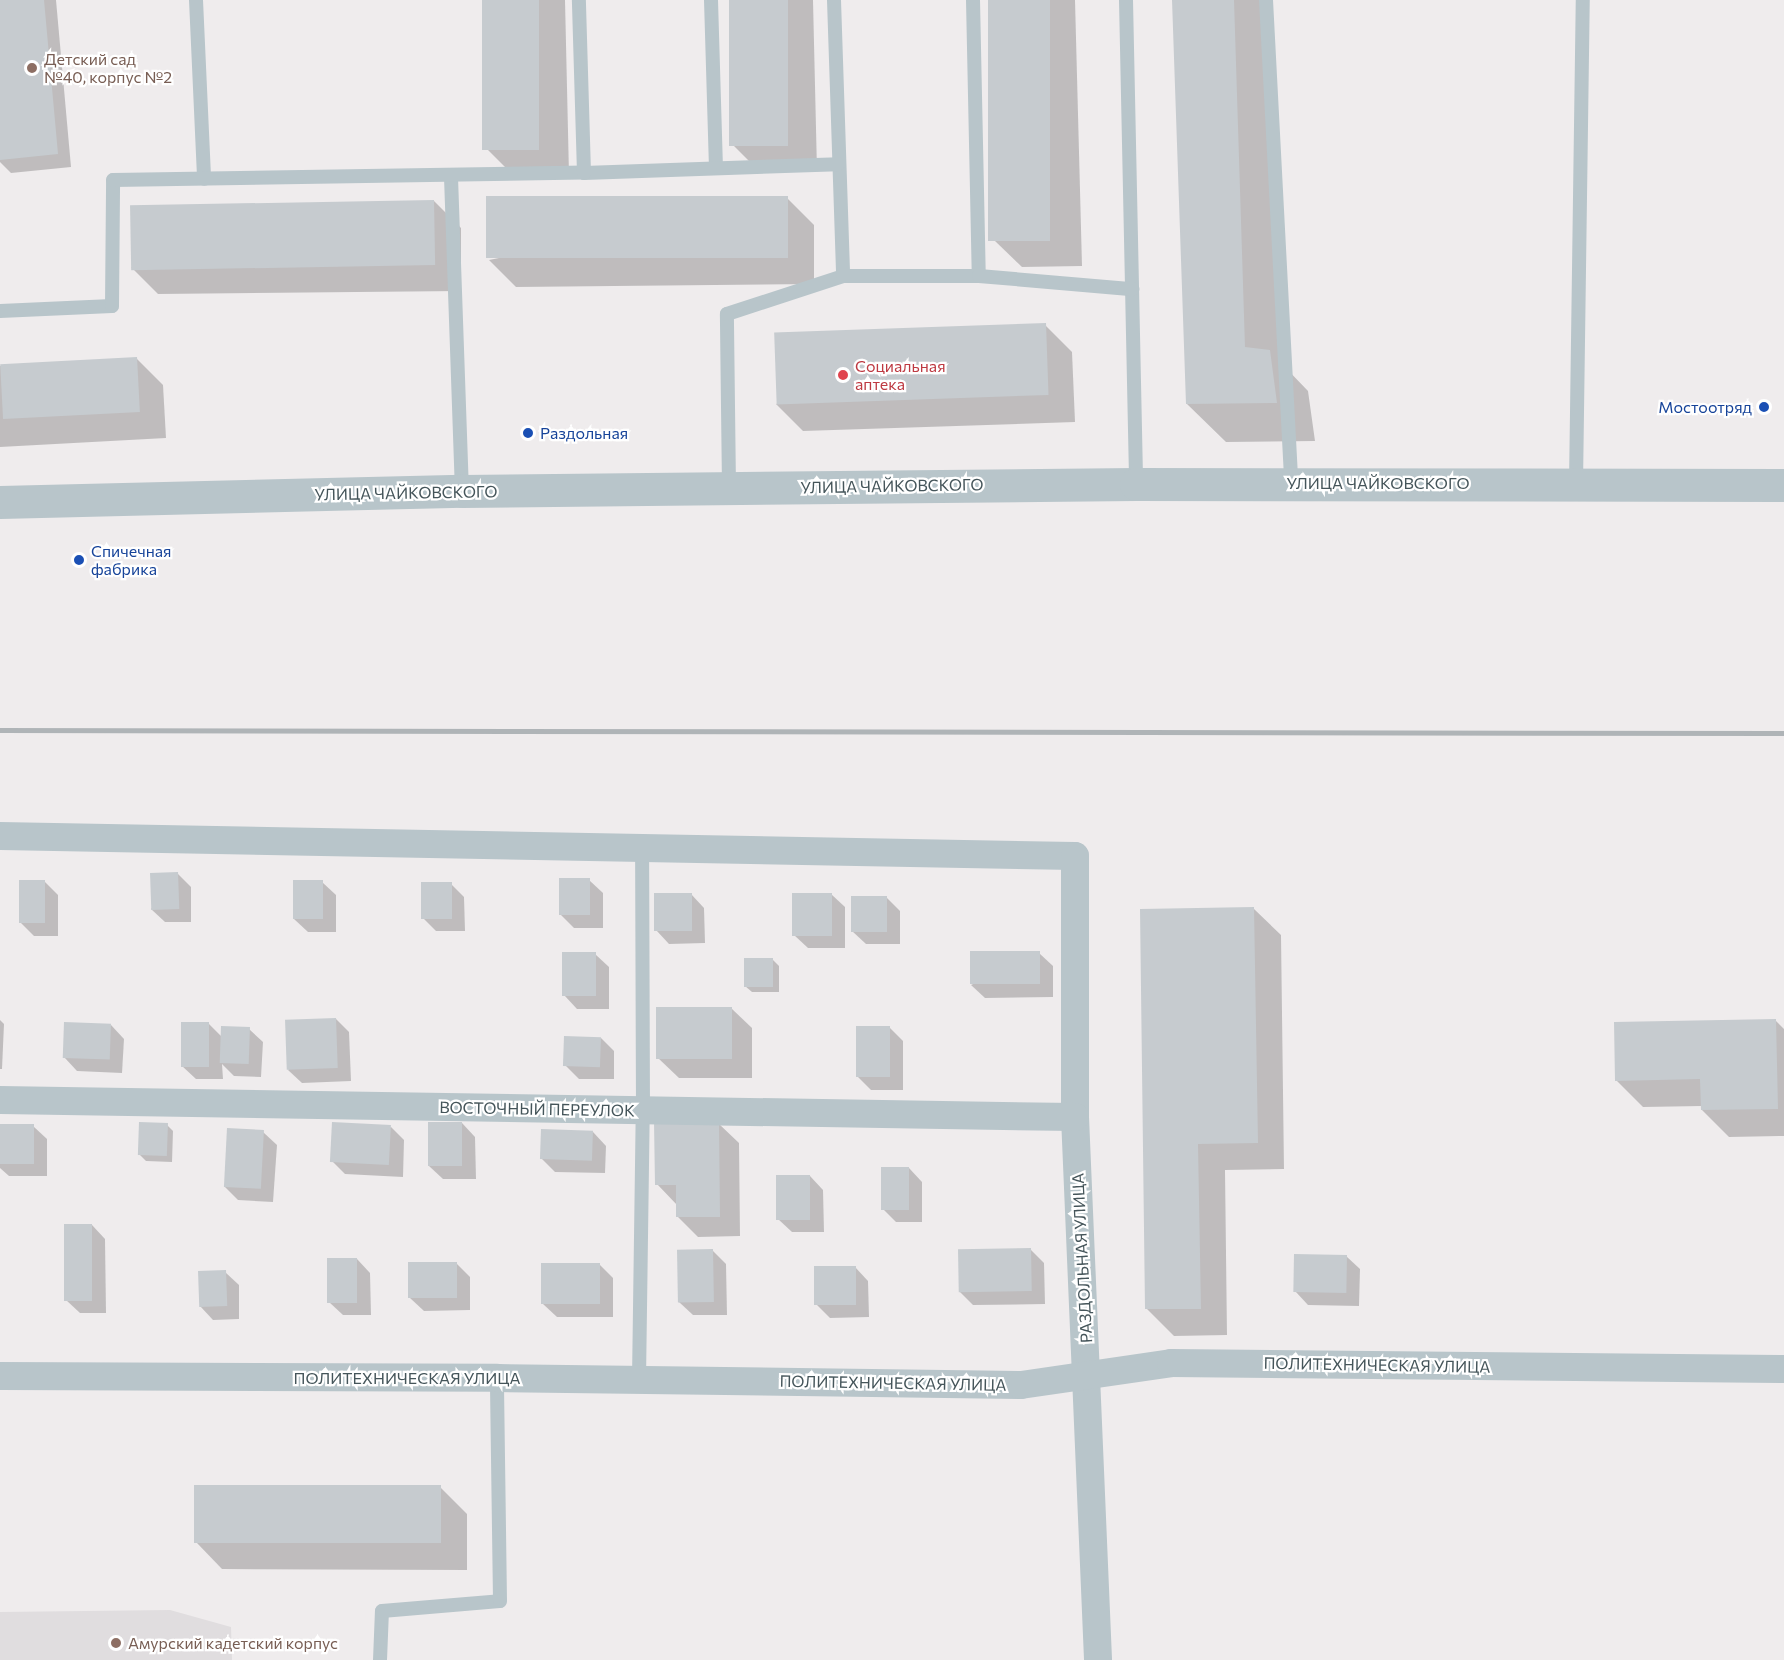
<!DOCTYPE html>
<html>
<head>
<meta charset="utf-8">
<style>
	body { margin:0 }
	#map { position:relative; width:1784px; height:1660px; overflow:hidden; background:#efeced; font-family:Commissioner,sans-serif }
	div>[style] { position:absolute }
	.education>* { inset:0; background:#e0dddf }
	.shadow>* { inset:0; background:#0003 }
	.building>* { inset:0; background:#c6cbcf; transform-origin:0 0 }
	.service>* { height:14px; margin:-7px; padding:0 7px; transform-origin:7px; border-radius:7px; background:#b8c5ca }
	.minor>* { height:28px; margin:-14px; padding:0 14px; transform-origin:14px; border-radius:14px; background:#b8c5ca }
	.tertiary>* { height:33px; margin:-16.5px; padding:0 16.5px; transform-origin:16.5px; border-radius:16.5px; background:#b8c5ca }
	.rail>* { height:4.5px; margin:-2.25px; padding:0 2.25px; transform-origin:2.25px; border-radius:2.25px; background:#afb4b7 }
	.dots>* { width:16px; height:16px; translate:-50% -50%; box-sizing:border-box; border:3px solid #fff; border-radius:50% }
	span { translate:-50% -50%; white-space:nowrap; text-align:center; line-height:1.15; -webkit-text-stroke:4.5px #fff; paint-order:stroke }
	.education-label { font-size:16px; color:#785e54 }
	.left { translate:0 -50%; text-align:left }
	.health-label { font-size:16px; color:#be3a42 }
	.transit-label { font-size:16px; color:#164399 }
	.right { translate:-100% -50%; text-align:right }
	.street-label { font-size:16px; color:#45555a }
</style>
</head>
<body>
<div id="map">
	<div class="education">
		<i style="clip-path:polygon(170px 1610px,231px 1627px,232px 1660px,0 1660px,0 1612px)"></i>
	</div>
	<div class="shadow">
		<i style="clip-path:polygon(0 0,56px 0,71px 167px,11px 173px,0 162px)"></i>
		<i style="clip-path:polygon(484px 0,565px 0,569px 175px,514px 176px,487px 149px)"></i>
		<i style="clip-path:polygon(730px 0,813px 0,817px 171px,761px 173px,734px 146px)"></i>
		<i style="clip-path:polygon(990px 0,1075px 0,1082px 266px,1022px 267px,995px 241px)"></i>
		<i style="clip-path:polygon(1174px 0,1271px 0,1283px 365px,1308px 391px,1315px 441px,1226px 442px,1187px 404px)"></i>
		<i style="clip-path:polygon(787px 198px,814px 225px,814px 284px,516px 287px,489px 260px)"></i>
		<i style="clip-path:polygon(434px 201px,461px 228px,461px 291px,158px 294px,131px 267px)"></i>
		<i style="clip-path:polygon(1045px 325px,1072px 352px,1075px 422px,803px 431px,776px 404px)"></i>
		<i style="clip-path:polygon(136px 358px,163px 385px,166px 438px,0 447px,0 366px)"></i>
		<i style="clip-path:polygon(178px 874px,191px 887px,191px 922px,165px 922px,151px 909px)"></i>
		<i style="clip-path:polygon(589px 880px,603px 893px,603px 928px,574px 928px,561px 915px)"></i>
		<i style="clip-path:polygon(44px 881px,58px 895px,58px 936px,34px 936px,21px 923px)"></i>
		<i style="clip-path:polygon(322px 882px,336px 895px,336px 932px,308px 932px,294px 919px)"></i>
		<i style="clip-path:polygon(451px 884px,464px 897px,465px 931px,436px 931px,423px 918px)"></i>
		<i style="clip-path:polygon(691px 894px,704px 908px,705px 943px,669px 944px,656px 930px)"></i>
		<i style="clip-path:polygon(831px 894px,845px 907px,845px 948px,808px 948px,794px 935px)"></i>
		<i style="clip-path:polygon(887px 898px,900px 911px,900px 944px,866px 944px,852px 931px)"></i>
		<i style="clip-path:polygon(1254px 909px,1281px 935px,1284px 1169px,1225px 1170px,1227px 1335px,1174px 1336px,1147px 1309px)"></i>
		<i style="clip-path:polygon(1039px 953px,1053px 966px,1053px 997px,985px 998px,971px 985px)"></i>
		<i style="clip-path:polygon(595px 954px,609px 967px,609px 1009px,577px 1009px,564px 995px)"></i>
		<i style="clip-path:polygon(773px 960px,779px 966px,779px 992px,752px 992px,745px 986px)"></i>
		<i style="clip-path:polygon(731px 1008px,752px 1028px,752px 1078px,679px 1078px,658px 1058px)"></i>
		<i style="clip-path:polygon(336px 1019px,349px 1032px,351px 1081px,302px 1083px,288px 1070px)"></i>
		<i style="clip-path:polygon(0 1020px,4px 1024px,2px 1069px,0 1069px)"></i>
		<i style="clip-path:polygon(1776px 1021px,1784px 1029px,1784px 1136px,1729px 1137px,1702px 1110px,1702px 1106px,1643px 1107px,1616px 1080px)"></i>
		<i style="clip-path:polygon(209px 1024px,222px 1037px,249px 1029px,263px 1042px,261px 1077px,234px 1076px,222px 1064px,223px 1079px,196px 1079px,182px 1066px)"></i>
		<i style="clip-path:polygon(111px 1025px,124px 1039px,122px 1073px,77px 1071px,64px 1057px)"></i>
		<i style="clip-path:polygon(889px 1027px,903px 1041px,903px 1090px,871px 1090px,858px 1077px)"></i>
		<i style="clip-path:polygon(601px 1038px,614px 1051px,614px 1079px,579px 1079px,565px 1065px)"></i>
		<i style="clip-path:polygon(462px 1123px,475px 1137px,476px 1179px,443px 1179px,429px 1166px)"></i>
		<i style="clip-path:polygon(718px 1123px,739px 1143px,740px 1236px,698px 1237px,678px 1217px,677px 1205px,657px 1184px)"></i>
		<i style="clip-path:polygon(167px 1125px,173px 1131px,172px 1162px,146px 1161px,140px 1155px)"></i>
		<i style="clip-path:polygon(0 1126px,33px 1126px,47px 1139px,47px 1176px,9px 1176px,0 1168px)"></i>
		<i style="clip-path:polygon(391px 1127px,404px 1140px,403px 1177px,345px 1174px,332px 1161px)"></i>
		<i style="clip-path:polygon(263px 1132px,277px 1145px,273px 1202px,238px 1200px,225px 1187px)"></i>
		<i style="clip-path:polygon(593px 1132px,606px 1146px,605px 1173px,555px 1172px,541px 1158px)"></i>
		<i style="clip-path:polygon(909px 1168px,922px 1182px,922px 1222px,896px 1222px,883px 1209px)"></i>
		<i style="clip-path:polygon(810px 1176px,823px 1190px,824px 1232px,792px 1232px,778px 1219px)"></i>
		<i style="clip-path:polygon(92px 1225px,105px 1239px,106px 1313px,80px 1313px,66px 1300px)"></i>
		<i style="clip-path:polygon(1031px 1250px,1044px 1263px,1045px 1304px,973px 1305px,959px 1291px)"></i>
		<i style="clip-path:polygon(713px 1251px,726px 1264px,727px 1315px,693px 1315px,679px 1302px)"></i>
		<i style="clip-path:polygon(1346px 1256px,1360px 1269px,1359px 1306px,1308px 1305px,1295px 1291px)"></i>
		<i style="clip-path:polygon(357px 1259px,370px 1273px,371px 1315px,343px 1315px,329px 1302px)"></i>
		<i style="clip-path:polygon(456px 1263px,470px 1277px,470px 1310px,424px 1311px,410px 1298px)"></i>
		<i style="clip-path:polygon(599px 1264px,613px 1278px,613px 1317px,557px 1317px,543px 1304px)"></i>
		<i style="clip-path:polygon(855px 1267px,868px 1281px,869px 1317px,830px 1318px,816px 1304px)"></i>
		<i style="clip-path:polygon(225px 1272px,239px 1285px,239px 1319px,213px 1320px,200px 1306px)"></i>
		<i style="clip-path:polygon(440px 1487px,467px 1514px,467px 1570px,222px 1569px,196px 1542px)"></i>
	</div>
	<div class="building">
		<i style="clip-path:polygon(0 0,44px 0,58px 154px,0 160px)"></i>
		<i style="left:482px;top:0;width:57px;height:150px"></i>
		<i style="left:729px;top:0;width:59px;height:146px"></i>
		<i style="left:988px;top:0;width:62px;height:241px"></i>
		<i style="clip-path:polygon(1172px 0,1234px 0,1245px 347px,1270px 350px,1277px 403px,1186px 404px)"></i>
		<i style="left:788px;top:196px;width:62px;height:302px;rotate:90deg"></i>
		<i style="left:434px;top:200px;width:65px;height:304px;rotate:89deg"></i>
		<i style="left:1046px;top:323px;width:72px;height:272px;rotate:88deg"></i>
		<i style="left:137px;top:357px;width:55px;height:137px;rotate:87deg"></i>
		<i style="left:178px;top:872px;width:37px;height:28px;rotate:88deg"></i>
		<i style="left:559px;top:878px;width:31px;height:37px"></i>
		<i style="left:19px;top:880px;width:26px;height:43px"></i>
		<i style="left:293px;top:880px;width:30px;height:39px"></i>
		<i style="left:421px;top:882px;width:31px;height:37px"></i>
		<i style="left:654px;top:893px;width:38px;height:38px"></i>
		<i style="left:792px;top:893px;width:40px;height:43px"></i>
		<i style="left:851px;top:896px;width:36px;height:36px"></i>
		<i style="clip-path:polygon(1254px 907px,1258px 1143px,1198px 1144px,1201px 1309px,1145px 1309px,1140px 909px)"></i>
		<i style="left:1040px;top:951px;width:33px;height:70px;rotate:90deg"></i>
		<i style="left:596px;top:952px;width:44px;height:34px;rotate:90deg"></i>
		<i style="left:744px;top:958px;width:29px;height:29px"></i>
		<i style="left:656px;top:1007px;width:76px;height:52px"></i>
		<i style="left:336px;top:1018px;width:50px;height:51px;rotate:88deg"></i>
		<i style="clip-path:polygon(1776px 1019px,1778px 1109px,1701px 1110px,1700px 1079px,1615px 1081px,1614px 1022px)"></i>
		<i style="left:64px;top:1022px;width:47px;height:36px;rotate:2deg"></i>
		<i style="left:181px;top:1022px;width:28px;height:45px"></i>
		<i style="left:221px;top:1026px;width:29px;height:37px;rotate:2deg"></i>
		<i style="left:856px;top:1026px;width:34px;height:51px"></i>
		<i style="left:564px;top:1036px;width:37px;height:30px;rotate:2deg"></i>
		<i style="clip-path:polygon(719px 1121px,720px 1217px,676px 1217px,676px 1185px,655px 1185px,654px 1122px)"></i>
		<i style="left:139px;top:1122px;width:29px;height:33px;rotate:2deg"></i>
		<i style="left:332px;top:1122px;width:59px;height:40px;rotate:3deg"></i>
		<i style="left:428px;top:1122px;width:34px;height:44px"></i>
		<i style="left:0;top:1124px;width:34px;height:40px"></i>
		<i style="left:227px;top:1128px;width:37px;height:59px;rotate:3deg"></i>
		<i style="left:541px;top:1129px;width:52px;height:30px;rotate:2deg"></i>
		<i style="left:881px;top:1167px;width:28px;height:43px"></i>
		<i style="left:776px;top:1175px;width:34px;height:45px"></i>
		<i style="left:64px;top:1224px;width:28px;height:77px"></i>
		<i style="left:1031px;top:1248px;width:43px;height:73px;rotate:89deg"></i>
		<i style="left:713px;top:1249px;width:53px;height:36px;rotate:89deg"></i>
		<i style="left:1294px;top:1254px;width:53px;height:38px;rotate:1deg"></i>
		<i style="left:327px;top:1258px;width:30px;height:45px"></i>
		<i style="left:408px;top:1262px;width:49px;height:36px"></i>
		<i style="left:600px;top:1263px;width:41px;height:59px;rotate:90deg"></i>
		<i style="left:814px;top:1266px;width:42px;height:39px"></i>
		<i style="left:226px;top:1270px;width:36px;height:28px;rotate:88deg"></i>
		<i style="left:194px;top:1485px;width:247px;height:58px"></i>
	</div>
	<div class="service">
		<i style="left:196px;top:0;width:179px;rotate:87.4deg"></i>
		<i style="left:711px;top:0;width:168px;rotate:88.3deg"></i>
		<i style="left:834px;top:0;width:276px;rotate:88.1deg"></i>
		<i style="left:973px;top:0;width:276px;rotate:88.8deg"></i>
		<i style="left:1126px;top:0;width:484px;rotate:88.8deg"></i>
		<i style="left:1266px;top:0;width:483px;rotate:87deg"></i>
		<i style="left:584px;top:173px;width:254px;rotate:-2deg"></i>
		<i style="left:451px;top:177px;width:314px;rotate:88deg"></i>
		<i style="left:0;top:311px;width:112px;rotate:-2.6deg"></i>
		<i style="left:112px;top:306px;width:126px;rotate:-89.5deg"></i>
		<i style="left:113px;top:180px;width:471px;rotate:-0.9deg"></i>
		<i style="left:584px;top:173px;width:173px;rotate:-91.7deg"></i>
		<i style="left:1576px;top:484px;width:484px;rotate:-89.2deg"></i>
		<i style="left:729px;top:488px;width:174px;rotate:-90.7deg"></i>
		<i style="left:727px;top:314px;width:122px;rotate:-18.1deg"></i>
		<i style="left:843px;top:276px;width:136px"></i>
		<i style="left:979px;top:276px;width:154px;rotate:4.9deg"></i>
		<i style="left:639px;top:1380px;width:270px;rotate:-89.2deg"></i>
		<i style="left:643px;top:1110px;width:262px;rotate:-90.2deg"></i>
		<i style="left:380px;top:1660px;width:49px;rotate:-87.7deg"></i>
		<i style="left:382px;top:1611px;width:118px;rotate:-4.8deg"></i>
		<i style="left:500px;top:1601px;width:223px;rotate:-90.8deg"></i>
	</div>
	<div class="minor">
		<i style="left:0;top:836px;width:1075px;rotate:1.07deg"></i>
		<i style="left:1075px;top:856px;width:261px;rotate:90deg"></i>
		<i style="left:1075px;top:1117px;width:543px;rotate:87.57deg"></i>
		<i style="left:0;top:1100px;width:1075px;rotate:0.91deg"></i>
		<i style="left:0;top:1376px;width:497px;rotate:0.2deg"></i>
		<i style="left:497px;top:1378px;width:524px;rotate:0.77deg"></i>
		<i style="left:1021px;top:1385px;width:152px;rotate:-8.3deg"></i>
		<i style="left:1171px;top:1363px;width:613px;rotate:0.56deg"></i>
	</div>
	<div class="tertiary">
		<i style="left:0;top:502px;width:462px;rotate:-1.4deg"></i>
		<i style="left:462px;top:491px;width:674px;rotate:-0.6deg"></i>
		<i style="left:1136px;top:484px;width:648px;rotate:0.09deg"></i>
	</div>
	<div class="rail">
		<i style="left:0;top:730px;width:1784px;rotate:0.1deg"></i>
	</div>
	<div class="dots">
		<i style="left:32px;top:68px;background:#8d6e63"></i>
		<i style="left:843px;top:375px;background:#e0444e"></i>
		<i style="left:1764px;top:407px;background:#1a4fb4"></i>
		<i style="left:528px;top:433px;background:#1a4fb4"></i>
		<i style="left:79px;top:560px;background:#1a4fb4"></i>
		<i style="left:116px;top:1643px;background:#8d6e63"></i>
	</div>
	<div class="education-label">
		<span class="left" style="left:44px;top:68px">Детский сад<br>№40, корпус №2</span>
		<span class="left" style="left:128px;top:1643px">Амурский кадетский корпус</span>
	</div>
	<div class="health-label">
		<span class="left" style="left:855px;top:375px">Социальная<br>аптека</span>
	</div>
	<div class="transit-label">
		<span class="right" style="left:1752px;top:407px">Мостоотряд</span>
		<span class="left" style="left:540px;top:433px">Раздольная</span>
		<span class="left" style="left:91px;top:560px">Спичечная<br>фабрика</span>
	</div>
	<div class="street-label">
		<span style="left:1378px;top:483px">УЛИЦА ЧАЙКОВСКОГО</span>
		<span style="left:892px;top:486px;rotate:-1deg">УЛИЦА ЧАЙКОВСКОГО</span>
		<span style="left:406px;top:493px;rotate:-1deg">УЛИЦА ЧАЙКОВСКОГО</span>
		<span style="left:537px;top:1109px;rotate:1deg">ВОСТОЧНЫЙ ПЕРЕУЛОК</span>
		<span style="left:1082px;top:1258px;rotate:-93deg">РАЗДОЛЬНАЯ УЛИЦА</span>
		<span style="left:1377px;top:1365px;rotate:1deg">ПОЛИТЕХНИЧЕСКАЯ УЛИЦА</span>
		<span style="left:407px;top:1378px">ПОЛИТЕХНИЧЕСКАЯ УЛИЦА</span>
		<span style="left:893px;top:1383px;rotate:1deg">ПОЛИТЕХНИЧЕСКАЯ УЛИЦА</span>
	</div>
</div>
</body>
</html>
